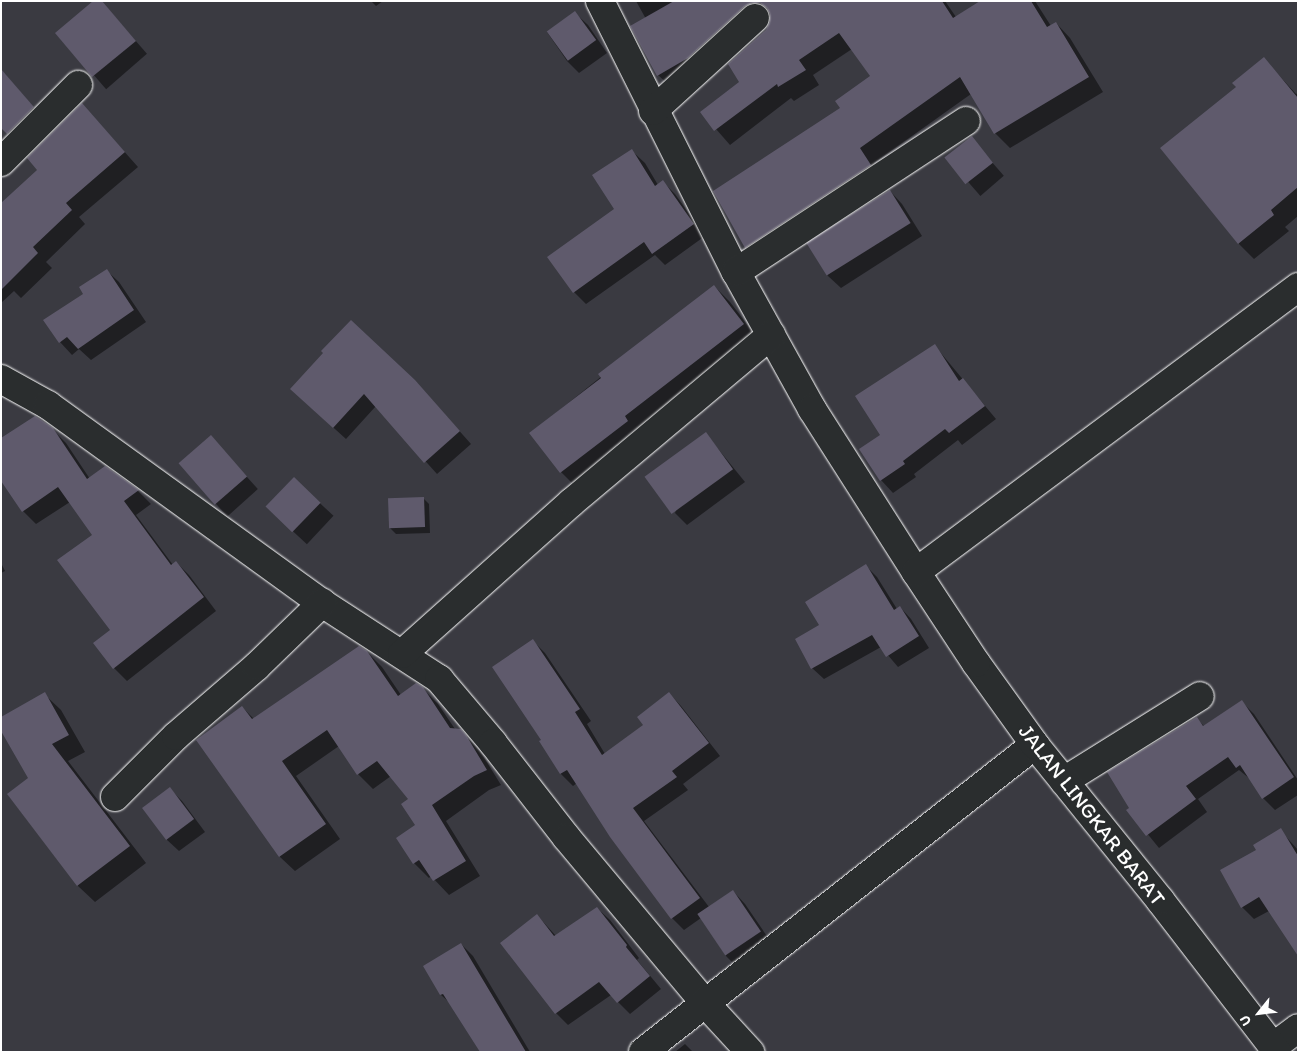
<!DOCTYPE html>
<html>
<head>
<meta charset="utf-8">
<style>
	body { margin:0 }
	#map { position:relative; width:1299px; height:1053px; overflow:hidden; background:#3a3a41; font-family:Itim,sans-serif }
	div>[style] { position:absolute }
	.shadow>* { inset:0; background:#0007; transform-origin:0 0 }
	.building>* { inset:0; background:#5f5a6c; transform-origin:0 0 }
	.roads { filter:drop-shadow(0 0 1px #fff) drop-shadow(0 0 1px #fff) }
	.street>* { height:28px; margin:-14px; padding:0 14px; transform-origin:14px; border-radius:14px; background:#2a2d2e }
	.secondary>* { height:28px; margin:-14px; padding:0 14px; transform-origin:14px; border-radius:14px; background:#2a2d2e }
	span { translate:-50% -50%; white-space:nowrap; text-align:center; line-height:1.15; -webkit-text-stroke:4px #2a2d2e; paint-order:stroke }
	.street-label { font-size:21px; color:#fff }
	.frame { position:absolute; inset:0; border:2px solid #fff; pointer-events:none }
	.north { position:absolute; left:1234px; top:988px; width:50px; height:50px; -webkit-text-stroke:4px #2a2d2e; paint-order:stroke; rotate:241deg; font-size:14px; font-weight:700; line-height:20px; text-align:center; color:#fff }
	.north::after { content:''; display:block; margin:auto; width:18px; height:22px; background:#fff; clip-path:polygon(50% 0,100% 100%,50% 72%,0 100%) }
</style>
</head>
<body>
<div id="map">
	<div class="shadow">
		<i style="left:101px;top:1px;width:70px;height:54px;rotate:49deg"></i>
		<i style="clip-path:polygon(371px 1px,383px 1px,376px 6px)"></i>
		<i style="clip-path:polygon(636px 1px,945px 1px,956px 17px,982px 1px,1035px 1px,1051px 26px,1056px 23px,1070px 38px,1103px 92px,1010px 148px,995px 133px,971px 94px,874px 163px,885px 180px,760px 261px,746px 247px,842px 109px,871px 77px,852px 49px,813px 75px,819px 85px,794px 101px,791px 98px,730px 145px,702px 113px,741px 83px,771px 23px,771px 17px,766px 17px,673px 89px,658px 75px,646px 19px)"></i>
		<i style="clip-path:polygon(575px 13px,588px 25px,607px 53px,579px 73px,567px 61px,547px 32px)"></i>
		<i style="clip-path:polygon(1264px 59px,1296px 94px,1298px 93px,1298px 216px,1285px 227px,1289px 231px,1254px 259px,1239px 244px,1162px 148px,1238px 88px)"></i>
		<i style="clip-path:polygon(5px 74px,45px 120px,20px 146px,8px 133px)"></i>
		<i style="clip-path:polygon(82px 104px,138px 167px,79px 217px,85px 224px,46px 262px,52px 268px,21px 298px,14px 291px,1px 303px,1px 205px,38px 170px)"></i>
		<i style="left:971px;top:138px;width:50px;height:31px;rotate:49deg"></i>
		<i style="clip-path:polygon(632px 151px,645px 163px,658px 185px,663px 182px,675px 194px,705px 236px,665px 265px,655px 255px,586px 304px,574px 292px,616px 209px)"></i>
		<i style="clip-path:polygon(890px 191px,902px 204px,922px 236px,841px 288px,828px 276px,809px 245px)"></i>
		<i style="clip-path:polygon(106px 270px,119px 282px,146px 322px,91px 360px,79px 349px,72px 355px,60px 342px,85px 294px)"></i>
		<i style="clip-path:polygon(714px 286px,730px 302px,759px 340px,577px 488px,561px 472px,531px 433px)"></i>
		<i style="clip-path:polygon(935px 346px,996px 419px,962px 445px,958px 440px,914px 474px,916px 477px,893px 493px,881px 480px,860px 449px,882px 435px)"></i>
		<i style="clip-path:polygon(415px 381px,471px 444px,437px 474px,376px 406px,346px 439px,304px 401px)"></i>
		<i style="clip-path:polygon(52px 429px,66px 443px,90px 479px,138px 491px,151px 504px,136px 515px,173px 565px,176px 562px,189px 575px,216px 611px,127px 681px,114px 668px,111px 630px,94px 535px,70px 502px,36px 524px,23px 511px,1px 479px)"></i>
		<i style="clip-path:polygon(706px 434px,745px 482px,687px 525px,675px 513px)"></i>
		<i style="left:211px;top:437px;width:70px;height:41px;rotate:48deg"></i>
		<i style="left:294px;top:479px;width:54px;height:39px;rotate:43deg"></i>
		<i style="clip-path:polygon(423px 498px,429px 504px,430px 533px,396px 534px,390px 528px)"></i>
		<i style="clip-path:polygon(1px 563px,5px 571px,1px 573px)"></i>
		<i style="clip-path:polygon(866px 566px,877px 577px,897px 609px,900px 607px,911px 619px,929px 648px,898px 667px,881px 647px,824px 679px,812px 668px,821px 626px)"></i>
		<i style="clip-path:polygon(533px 641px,545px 653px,591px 721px,587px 724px,605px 754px,644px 725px,669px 693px,681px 706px,720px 756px,683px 784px,688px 790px,644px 821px,709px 907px,733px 891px,745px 904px,773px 945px,738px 968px,726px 956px,701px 918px,684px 930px,672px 918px,612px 836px,577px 783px,573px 786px,561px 774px,541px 742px,543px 740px)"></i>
		<i style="clip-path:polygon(367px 652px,382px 667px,401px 695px,422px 688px,438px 704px,455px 729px,460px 730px,480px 751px,501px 785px,489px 790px,446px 821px,480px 876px,449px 895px,431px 876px,429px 878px,414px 863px,397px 839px,417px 825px,410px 800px,391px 776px,373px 789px,358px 774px,339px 746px,296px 776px,340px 839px,295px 871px,280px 857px,197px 740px,242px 707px,254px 719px)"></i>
		<i style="clip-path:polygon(44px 694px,61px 710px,85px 752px,68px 761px,146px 863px,95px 902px,78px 886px,8px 795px,30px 778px)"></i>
		<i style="clip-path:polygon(1242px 702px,1254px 714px,1298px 780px,1298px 795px,1275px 810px,1263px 798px,1250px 779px,1239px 770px,1198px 799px,1207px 812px,1159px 848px,1128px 810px,1196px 718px,1205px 727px)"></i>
		<i style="clip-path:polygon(170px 789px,182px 801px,205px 832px,179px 851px,166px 839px,144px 808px)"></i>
		<i style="clip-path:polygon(1280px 830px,1298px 850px,1298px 953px,1269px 911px,1254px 919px,1242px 907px,1258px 850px)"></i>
		<i style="clip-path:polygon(597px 908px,610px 920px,639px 958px,637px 960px,661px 989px,630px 1014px,611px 995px,568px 1025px,556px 1013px,537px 915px,556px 936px)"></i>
		<i style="clip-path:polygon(461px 944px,473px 956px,530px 1052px,483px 1052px,451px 1004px,441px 995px,425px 966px)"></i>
		<i style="clip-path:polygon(685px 1044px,693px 1052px,675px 1052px)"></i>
	</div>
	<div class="building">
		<i style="clip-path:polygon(93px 1px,102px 1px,136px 41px,92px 77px,55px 33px)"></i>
		<i style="clip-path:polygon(674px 1px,942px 1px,953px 18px,980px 1px,1031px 1px,1047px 27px,1056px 22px,1089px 77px,994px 134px,960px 77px,860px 148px,871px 165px,745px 248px,713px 191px,840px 108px,835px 101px,870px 76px,839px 33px,799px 60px,806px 70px,778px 87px,777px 84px,714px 131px,700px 112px,739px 82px,728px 64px,766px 30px,770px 22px,770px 14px,767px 8px,760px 3px,752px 3px,745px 6px,688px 58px,657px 76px,630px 26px)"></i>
		<i style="left:575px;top:11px;width:36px;height:35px;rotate:54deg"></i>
		<i style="clip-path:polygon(1264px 57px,1298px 98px,1298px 187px,1271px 210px,1274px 215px,1238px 244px,1160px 148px,1236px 87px,1232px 83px)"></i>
		<i style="clip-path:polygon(1px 69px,34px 107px,7px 134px,1px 128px)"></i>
		<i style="clip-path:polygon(82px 103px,125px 152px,66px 203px,72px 210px,33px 247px,38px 253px,1px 290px,1px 203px,37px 170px,27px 158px)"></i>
		<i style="left:972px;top:136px;width:34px;height:35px;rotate:52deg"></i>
		<i style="clip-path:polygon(632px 149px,655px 186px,663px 180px,694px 224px,652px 254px,644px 242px,573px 293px,547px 257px,614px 209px,592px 175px)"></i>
		<i style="left:890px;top:190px;width:39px;height:99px;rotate:58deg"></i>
		<i style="clip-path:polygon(107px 269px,134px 310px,78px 349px,67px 337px,59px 343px,43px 320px,83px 294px,79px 287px)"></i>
		<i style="clip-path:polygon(714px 285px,744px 324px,625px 416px,628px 421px,560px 473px,529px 433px,601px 378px,598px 374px)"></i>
		<i style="clip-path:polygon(351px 320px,415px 380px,460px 431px,424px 463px,364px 394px,333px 428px,290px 389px,323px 353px,321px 351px)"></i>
		<i style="clip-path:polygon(935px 344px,959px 381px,963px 378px,985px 406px,949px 433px,945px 429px,903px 461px,905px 464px,880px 481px,859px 449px,880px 435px,855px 396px)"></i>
		<i style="clip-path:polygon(35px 416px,53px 428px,87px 479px,105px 466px,139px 490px,124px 501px,171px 565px,176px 561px,204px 597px,113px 669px,93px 643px,110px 630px,57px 560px,92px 535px,58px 487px,22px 512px,1px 481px,1px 438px)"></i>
		<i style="left:706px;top:432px;width:46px;height:76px;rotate:54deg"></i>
		<i style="left:211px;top:435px;width:55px;height:43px;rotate:49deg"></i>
		<i style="left:294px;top:477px;width:37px;height:41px;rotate:44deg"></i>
		<i style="left:424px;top:497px;width:30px;height:36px;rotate:88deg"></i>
		<i style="clip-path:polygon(866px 564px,894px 610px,900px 606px,919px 636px,886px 657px,872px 635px,811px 669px,795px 639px,819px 625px,805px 602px)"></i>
		<i style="clip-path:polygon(533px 639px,580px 709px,575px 712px,602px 755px,643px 725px,637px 717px,669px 692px,709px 743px,672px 771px,677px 777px,633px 808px,700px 898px,671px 919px,610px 837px,567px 770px,560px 774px,539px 741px,541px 740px,492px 667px)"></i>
		<i style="clip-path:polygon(359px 646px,367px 651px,398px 696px,416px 683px,423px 687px,450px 728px,461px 729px,466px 735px,487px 770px,474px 776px,432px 805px,466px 861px,433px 881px,419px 860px,413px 864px,396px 838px,415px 825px,401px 804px,408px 799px,377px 761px,357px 775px,327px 730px,282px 761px,326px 824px,279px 857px,196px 740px,242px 706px,252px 719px)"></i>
		<i style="clip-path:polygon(45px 692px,69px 735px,52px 744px,130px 846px,77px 886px,7px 794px,28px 778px,1px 731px,1px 717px)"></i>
		<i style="clip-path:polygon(1242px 700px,1294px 777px,1262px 799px,1240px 765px,1236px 768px,1228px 757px,1186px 786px,1196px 799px,1146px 836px,1126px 810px,1129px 808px,1107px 772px,1197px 717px,1203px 726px)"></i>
		<i style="left:170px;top:787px;width:40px;height:35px;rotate:53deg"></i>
		<i style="clip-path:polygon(1281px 828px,1298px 856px,1298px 956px,1259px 897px,1241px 908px,1220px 870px,1256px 850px,1253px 845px)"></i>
		<i style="left:733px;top:890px;width:50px;height:43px;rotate:56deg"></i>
		<i style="clip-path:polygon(597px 907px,627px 945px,626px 947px,650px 976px,617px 1003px,599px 982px,555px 1014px,500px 943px,537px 914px,554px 936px)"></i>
		<i style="clip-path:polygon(461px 943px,526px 1052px,480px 1052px,443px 994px,440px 995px,423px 966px)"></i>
	</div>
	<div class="roads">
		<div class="street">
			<i style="left:600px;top:1px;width:303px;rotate:63.4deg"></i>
			<i style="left:736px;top:272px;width:157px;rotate:61deg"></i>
			<i style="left:812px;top:409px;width:193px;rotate:57.5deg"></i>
			<i style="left:653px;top:111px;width:138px;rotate:-42.4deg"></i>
			<i style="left:1px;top:162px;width:109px;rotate:-45deg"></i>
			<i style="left:736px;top:272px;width:275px;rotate:-33.3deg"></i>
			<i style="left:1px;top:379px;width:54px;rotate:29deg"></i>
			<i style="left:48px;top:405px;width:338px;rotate:35.9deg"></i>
			<i style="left:322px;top:603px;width:140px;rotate:33deg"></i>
			<i style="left:439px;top:679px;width:84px;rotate:49.8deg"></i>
			<i style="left:493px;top:743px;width:120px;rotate:52.1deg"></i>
			<i style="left:567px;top:838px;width:215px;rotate:50.1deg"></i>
			<i style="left:705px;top:1003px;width:67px;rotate:47.4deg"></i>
			<i style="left:402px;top:654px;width:228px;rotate:-41.8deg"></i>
			<i style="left:572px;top:502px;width:260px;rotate:-40deg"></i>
			<i style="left:1064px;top:781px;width:160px;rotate:-32deg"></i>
			<i style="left:115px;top:797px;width:86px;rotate:-45deg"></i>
			<i style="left:176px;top:736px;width:107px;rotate:-40.8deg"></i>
			<i style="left:257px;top:666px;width:91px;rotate:-44.1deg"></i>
			<i style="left:1273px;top:1047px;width:31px;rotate:-37deg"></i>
			<i style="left:643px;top:1052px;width:498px;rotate:-38.1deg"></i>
		</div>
		<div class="secondary">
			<i style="left:1277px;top:1052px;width:192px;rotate:-127.6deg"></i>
			<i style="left:1160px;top:900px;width:199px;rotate:-128.9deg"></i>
			<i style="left:1035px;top:745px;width:101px;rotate:-125.7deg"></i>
			<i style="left:976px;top:663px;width:109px;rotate:-123.4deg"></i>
			<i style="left:916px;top:572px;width:477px;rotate:-36.7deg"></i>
		</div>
	</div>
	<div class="street-label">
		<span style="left:1092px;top:815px;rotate:52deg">JALAN LINGKAR BARAT</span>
	</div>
	<div class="frame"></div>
	<div class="north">U</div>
</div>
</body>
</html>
